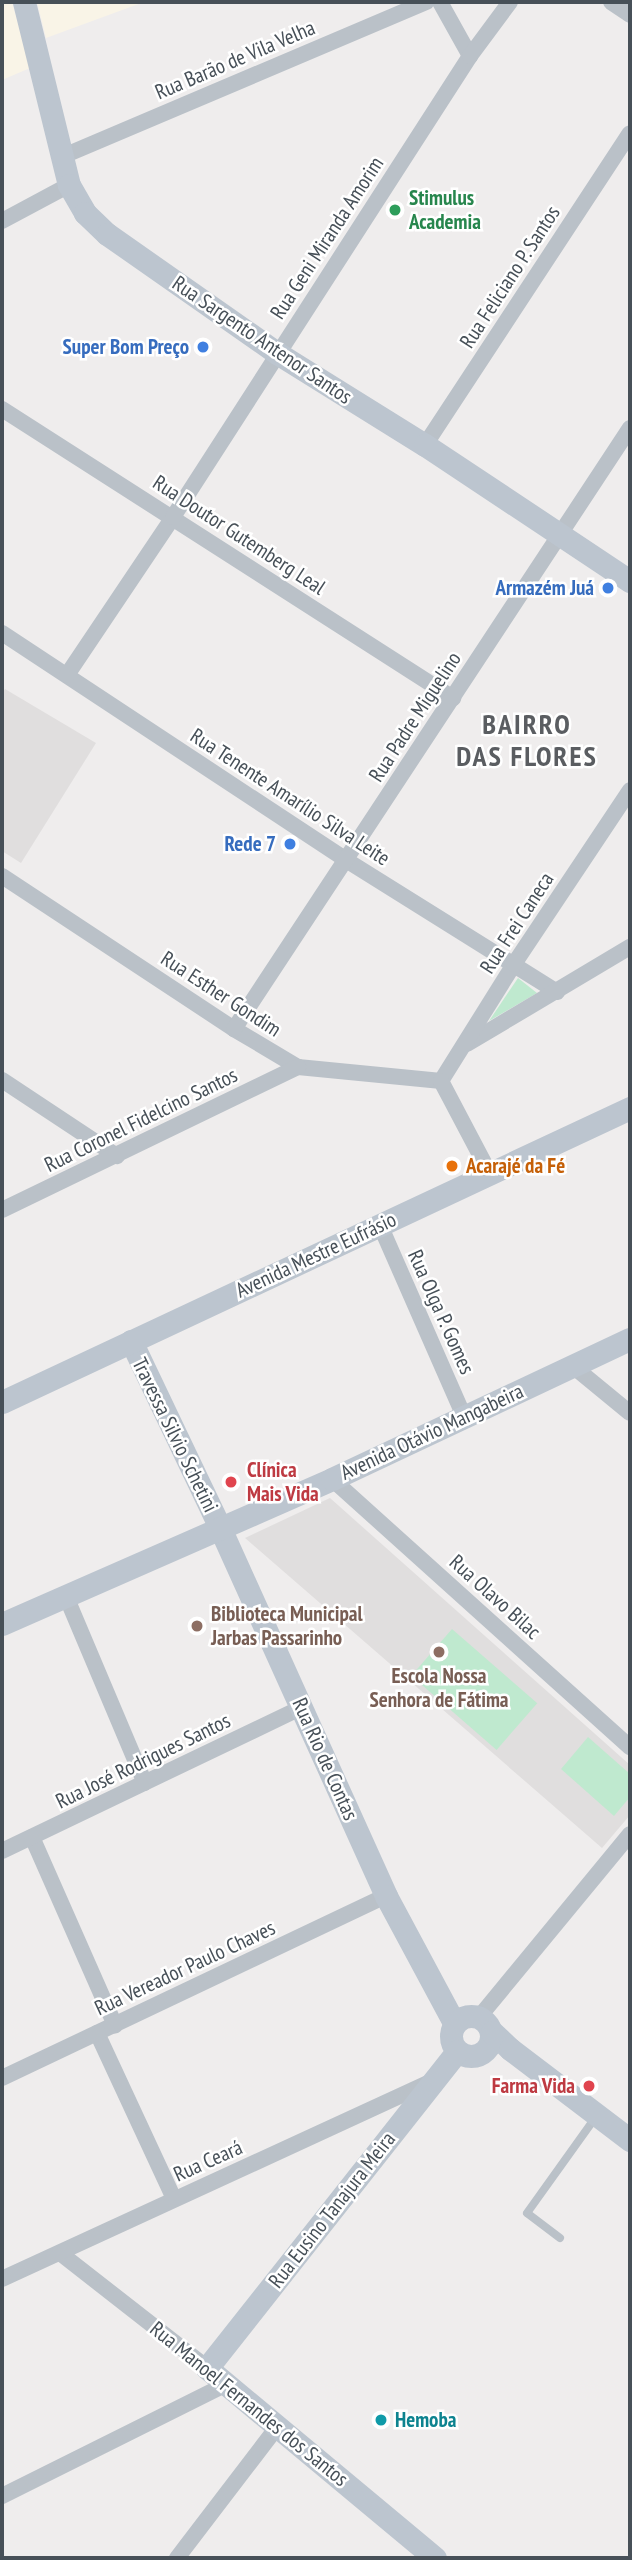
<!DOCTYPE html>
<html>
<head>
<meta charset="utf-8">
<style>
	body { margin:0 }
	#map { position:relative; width:632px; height:2560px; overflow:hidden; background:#efeded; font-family:"PT Sans Narrow",sans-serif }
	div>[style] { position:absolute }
	.commercial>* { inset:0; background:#f9f4e7 }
	.education>* { inset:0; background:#e0dede }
	.green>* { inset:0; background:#bfe9cf; transform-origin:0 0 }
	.lane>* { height:8px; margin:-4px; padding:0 4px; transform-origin:4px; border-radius:4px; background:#bac1c8 }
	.street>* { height:16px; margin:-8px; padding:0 8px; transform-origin:8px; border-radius:8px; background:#bac1c8 }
	.secondary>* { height:23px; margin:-11.5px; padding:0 11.5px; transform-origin:11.5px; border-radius:11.5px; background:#bcc5cf }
	.secondary>.ring { margin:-11.5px; padding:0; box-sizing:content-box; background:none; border:23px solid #bcc5cf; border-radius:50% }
	.dots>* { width:19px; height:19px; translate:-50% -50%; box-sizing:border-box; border:4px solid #fff; border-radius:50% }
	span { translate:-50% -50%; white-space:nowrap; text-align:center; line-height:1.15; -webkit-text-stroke:5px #fff; paint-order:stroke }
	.street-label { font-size:21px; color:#475058 }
	.leisure-label { font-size:21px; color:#27864d; font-weight:700 }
	.left { translate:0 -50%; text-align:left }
	.shop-label { font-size:21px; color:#366cbe; font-weight:700 }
	.right { translate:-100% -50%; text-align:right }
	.food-label { font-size:21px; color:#c56008; font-weight:700 }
	.health-label { font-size:21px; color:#be3a42; font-weight:700 }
	.education-label { font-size:21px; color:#785e54; font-weight:700 }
	.culture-label { font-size:21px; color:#0d838f; font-weight:700 }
	.district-label { font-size:28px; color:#5a5d61; font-weight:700; letter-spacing:2px }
	.frame { position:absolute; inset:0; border:4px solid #475058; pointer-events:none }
</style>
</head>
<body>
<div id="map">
	<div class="commercial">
		<i style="clip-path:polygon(2px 2px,12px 2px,30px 68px,2px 80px)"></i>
		<i style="clip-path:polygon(37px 2px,144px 2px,46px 38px)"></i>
	</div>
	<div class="education">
		<i style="clip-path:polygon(5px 689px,96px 743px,21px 863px,2px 851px,2px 694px)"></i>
		<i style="clip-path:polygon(330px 1498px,630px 1765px,630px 1815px,602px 1848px,245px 1538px)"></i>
	</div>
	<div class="green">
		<i style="clip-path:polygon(518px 978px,537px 993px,489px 1021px)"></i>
		<i style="left:452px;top:1629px;width:113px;height:62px;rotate:41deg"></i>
		<i style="clip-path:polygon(588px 1737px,630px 1774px,630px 1797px,614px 1816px,561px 1769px)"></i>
	</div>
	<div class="lane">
		<i style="left:560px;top:2238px;width:41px;rotate:-142.9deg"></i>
		<i style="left:527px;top:2213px;width:117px;rotate:-54.4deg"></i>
	</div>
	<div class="street">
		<i style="left:440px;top:2px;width:62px;rotate:60.9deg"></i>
		<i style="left:611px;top:2px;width:23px;rotate:34deg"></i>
		<i style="left:61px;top:157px;width:397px;rotate:-23deg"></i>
		<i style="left:2px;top:221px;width:76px;rotate:-28.2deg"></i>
		<i style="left:2px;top:409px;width:536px;rotate:32.65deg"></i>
		<i style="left:425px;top:445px;width:373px;rotate:-56.7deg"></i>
		<i style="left:2px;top:633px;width:412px;rotate:33.4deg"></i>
		<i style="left:346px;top:860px;width:249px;rotate:32deg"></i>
		<i style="left:67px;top:675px;width:190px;rotate:-56.1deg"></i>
		<i style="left:173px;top:517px;width:548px;rotate:-57.21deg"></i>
		<i style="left:470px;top:56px;width:67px;rotate:-53.5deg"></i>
		<i style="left:2px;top:876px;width:278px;rotate:33.4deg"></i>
		<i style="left:234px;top:1029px;width:74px;rotate:30.7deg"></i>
		<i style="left:298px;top:1067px;width:144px;rotate:5.6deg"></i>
		<i style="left:234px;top:1029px;width:720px;rotate:-56.62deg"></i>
		<i style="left:467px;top:1044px;width:190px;rotate:-30.8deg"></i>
		<i style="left:2px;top:1080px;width:138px;rotate:33.5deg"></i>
		<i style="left:441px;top:1081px;width:138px;rotate:-58deg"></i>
		<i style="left:514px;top:964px;width:209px;rotate:-56.3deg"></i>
		<i style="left:441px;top:1081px;width:105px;rotate:62.2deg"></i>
		<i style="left:2px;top:1210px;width:329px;rotate:-25.8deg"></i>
		<i style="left:380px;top:1225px;width:209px;rotate:66.3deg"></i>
		<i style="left:574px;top:1367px;width:72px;rotate:39.4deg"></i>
		<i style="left:332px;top:1479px;width:401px;rotate:42deg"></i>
		<i style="left:65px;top:1594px;width:205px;rotate:67.1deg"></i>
		<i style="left:32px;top:1837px;width:206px;rotate:66.2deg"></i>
		<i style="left:2px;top:1851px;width:333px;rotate:-25.6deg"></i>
		<i style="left:480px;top:2016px;width:236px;rotate:-50.5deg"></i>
		<i style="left:97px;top:2033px;width:183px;rotate:65.1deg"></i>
		<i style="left:2px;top:2078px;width:425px;rotate:-25.4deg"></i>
		<i style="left:60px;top:2253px;width:187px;rotate:38deg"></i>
		<i style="left:2px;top:2279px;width:470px;rotate:-24.7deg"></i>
		<i style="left:2px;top:2496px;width:249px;rotate:-26.5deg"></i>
		<i style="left:177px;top:2558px;width:166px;rotate:-52.6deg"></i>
	</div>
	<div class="secondary">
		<i style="left:24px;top:2px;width:188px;rotate:76.2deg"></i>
		<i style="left:69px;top:185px;width:32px;rotate:60deg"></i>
		<i style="left:85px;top:213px;width:30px;rotate:44deg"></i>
		<i style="left:107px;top:234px;width:208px;rotate:35deg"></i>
		<i style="left:277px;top:353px;width:174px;rotate:31.9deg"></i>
		<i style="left:425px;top:445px;width:246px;rotate:33.6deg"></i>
		<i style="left:131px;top:1341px;width:207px;rotate:64.5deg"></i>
		<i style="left:220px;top:1528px;width:404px;rotate:65.7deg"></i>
		<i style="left:386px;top:1896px;width:144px;rotate:61.8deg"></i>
		<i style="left:2px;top:1402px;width:693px;rotate:-25.09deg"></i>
		<i style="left:2px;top:1624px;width:360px;rotate:-23.7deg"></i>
		<i style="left:332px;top:1479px;width:329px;rotate:-25.2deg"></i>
		<i class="ring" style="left:451px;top:2016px;width:17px;height:17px"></i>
		<i style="left:492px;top:2032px;width:25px;rotate:43deg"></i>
		<i style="left:510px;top:2049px;width:151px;rotate:37.2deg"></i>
		<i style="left:435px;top:2558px;width:297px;rotate:-140.2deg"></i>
		<i style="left:207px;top:2368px;width:404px;rotate:-51.7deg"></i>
	</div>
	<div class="dots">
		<i style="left:395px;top:210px;background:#2e9e5b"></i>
		<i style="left:203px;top:347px;background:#3f7fe0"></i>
		<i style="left:608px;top:588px;background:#3f7fe0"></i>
		<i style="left:290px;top:844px;background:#3f7fe0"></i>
		<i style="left:452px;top:1166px;background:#e8710a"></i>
		<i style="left:231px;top:1482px;background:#e0444e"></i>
		<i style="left:197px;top:1626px;background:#8d6e63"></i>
		<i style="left:439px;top:1652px;background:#8d6e63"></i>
		<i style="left:589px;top:2086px;background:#e0444e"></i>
		<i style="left:381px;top:2420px;background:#0f9aa8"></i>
	</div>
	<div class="street-label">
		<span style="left:235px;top:60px;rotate:-23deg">Rua Barão de Vila Velha</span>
		<span style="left:327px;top:238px;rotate:-57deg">Rua Geni Miranda Amorim</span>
		<span style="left:510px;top:277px;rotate:-57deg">Rua Feliciano P. Santos</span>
		<span style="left:262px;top:340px;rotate:34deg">Rua Sargento Antenor Santos</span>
		<span style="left:239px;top:535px;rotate:33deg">Rua Doutor Gutemberg Leal</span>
		<span style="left:415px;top:717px;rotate:-57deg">Rua Padre Miguelino</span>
		<span style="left:290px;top:797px;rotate:33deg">Rua Tenente Amarílio Silva Leite</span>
		<span style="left:517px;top:923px;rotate:-57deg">Rua Frei Caneca</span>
		<span style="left:221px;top:994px;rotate:33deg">Rua Esther Gondim</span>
		<span style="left:141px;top:1120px;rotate:-26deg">Rua Coronel Fidelcino Santos</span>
		<span style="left:316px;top:1255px;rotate:-25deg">Avenida Mestre Eufrásio</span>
		<span style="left:441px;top:1312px;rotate:66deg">Rua Olga P. Gomes</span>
		<span style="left:432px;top:1432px;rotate:-25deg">Avenida Otávio Mangabeira</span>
		<span style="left:175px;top:1435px;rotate:64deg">Travessa Silvio Schetini</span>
		<span style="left:495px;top:1597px;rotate:42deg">Rua Olavo Bilac</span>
		<span style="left:325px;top:1759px;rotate:66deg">Rua Rio de Contas</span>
		<span style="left:143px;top:1761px;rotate:-26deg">Rua José Rodrigues Santos</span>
		<span style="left:185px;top:1968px;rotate:-25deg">Rua Vereador Paulo Chaves</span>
		<span style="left:208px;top:2161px;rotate:-24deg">Rua Ceará</span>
		<span style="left:332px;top:2210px;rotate:-52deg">Rua Eusino Tanajura Meira</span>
		<span style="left:249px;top:2404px;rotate:39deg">Rua Manoel Fernandes dos Santos</span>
	</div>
	<div class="leisure-label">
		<span class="left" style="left:409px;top:210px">Stimulus<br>Academia</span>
	</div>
	<div class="shop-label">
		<span class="right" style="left:189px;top:347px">Super Bom Preço</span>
		<span class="right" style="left:594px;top:588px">Armazém Juá</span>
		<span class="right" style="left:276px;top:844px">Rede 7</span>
	</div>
	<div class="food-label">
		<span class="left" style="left:466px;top:1166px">Acarajé da Fé</span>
	</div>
	<div class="health-label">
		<span class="left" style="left:247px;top:1482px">Clínica<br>Mais Vida</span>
		<span class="right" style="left:575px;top:2086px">Farma Vida</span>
	</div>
	<div class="education-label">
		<span class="left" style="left:211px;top:1626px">Biblioteca Municipal<br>Jarbas Passarinho</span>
		<span style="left:439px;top:1688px">Escola Nossa<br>Senhora de Fátima</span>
	</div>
	<div class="culture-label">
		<span class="left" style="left:395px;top:2420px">Hemoba</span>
	</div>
	<div class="district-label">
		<span style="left:527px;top:740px">BAIRRO<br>DAS FLORES</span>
	</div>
	<div class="frame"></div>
</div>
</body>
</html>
